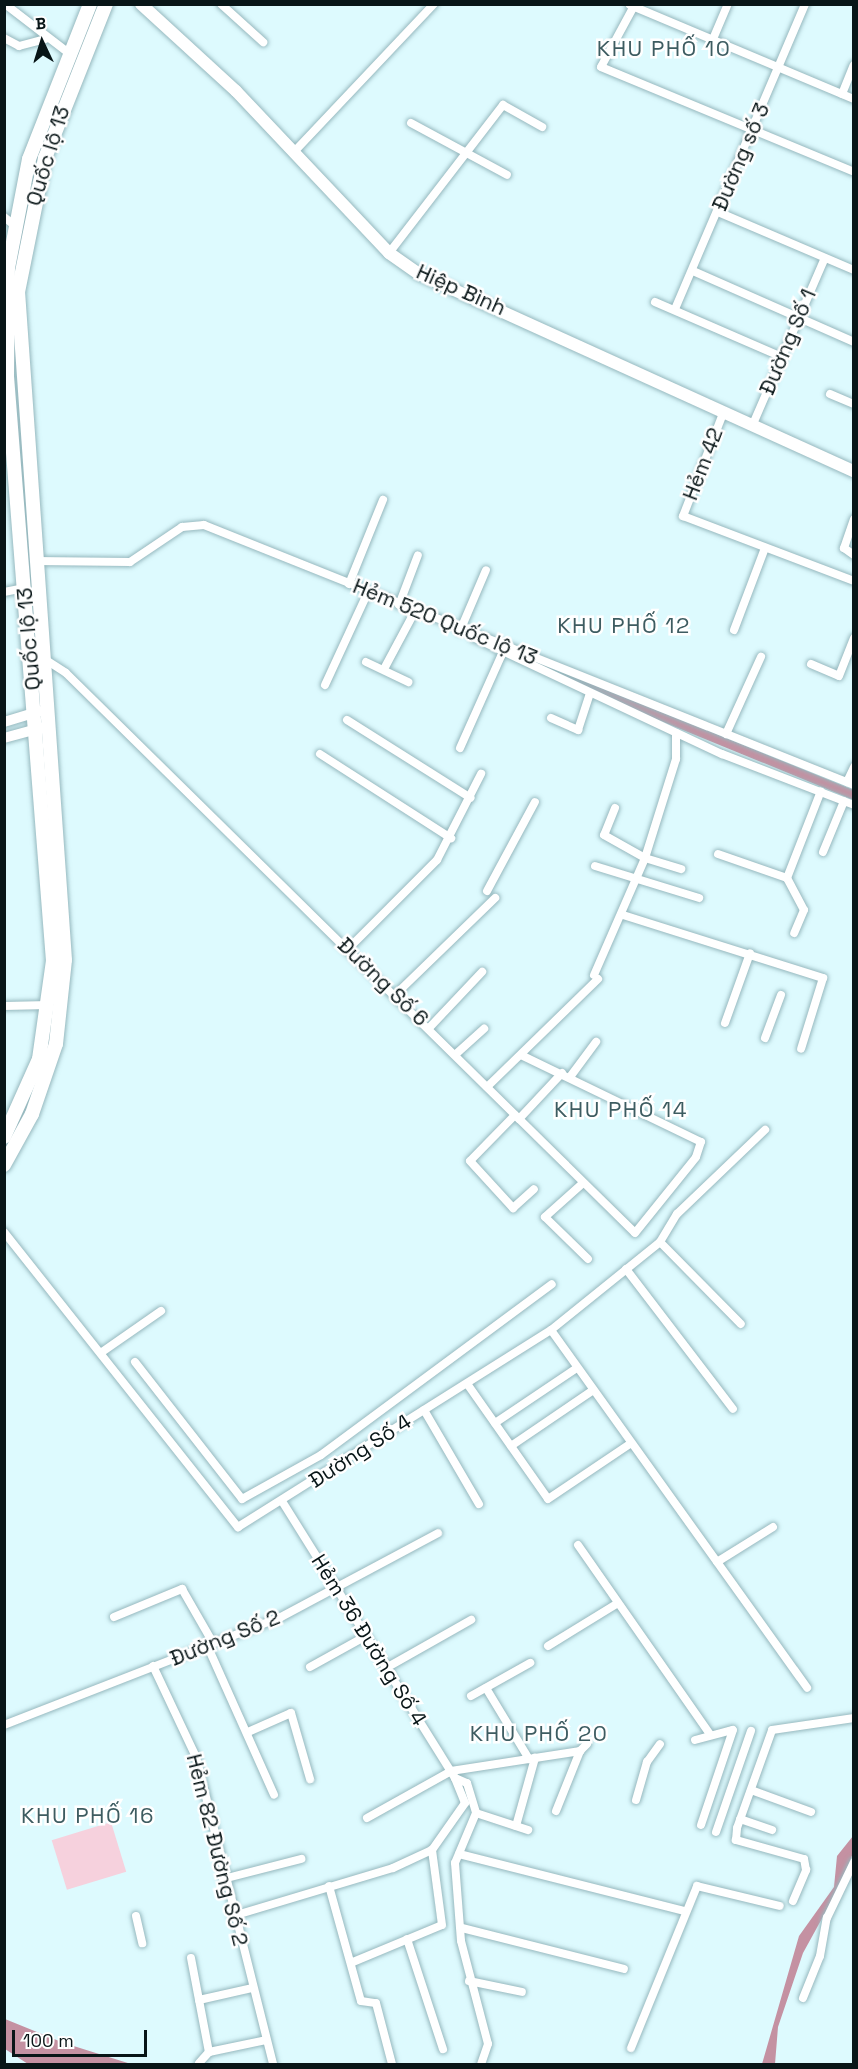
<!DOCTYPE html>
<html>
<head>
<meta charset="utf-8">
<style>
	body { margin:0 }
	#map { position:relative; width:858px; height:2069px; overflow:hidden; background:#ddfafe; font-family:"Space Grotesk",sans-serif }
	div>[style] { position:absolute }
	.green>* { inset:0; background:#f6d1dd; transform-origin:0 0 }
	.water>* { inset:0; background:#c491a2 }
	.canal>* { height:9px; margin:-4.5px; padding:0 4.5px; transform-origin:4.5px; border-radius:4.5px; background:#c491a2 }
	.roads { filter:drop-shadow(0 0 2px #96b8be) drop-shadow(0 0 2px #96b8be) }
	.minor>* { height:8px; margin:-4px; padding:0 4px; transform-origin:4px; border-radius:4px; background:#fff }
	.tertiary>* { height:10px; margin:-5px; padding:0 5px; transform-origin:5px; border-radius:5px; background:#fff }
	.secondary>* { height:12px; margin:-6px; padding:0 6px; transform-origin:6px; border-radius:6px; background:#fff }
	.trunk>* { height:14px; margin:-7px; padding:0 7px; transform-origin:7px; border-radius:7px; background:#fff }
	span { translate:-50% -50%; white-space:nowrap; text-align:center; line-height:1.15; -webkit-text-stroke:5px #fff; paint-order:stroke }
	.street-label { font-size:21px; color:#081517 }
	.neighbourhood-label { font-size:22px; color:#3d5c61; letter-spacing:1.5px }
	.frame { position:absolute; inset:0; border:6px solid #081517; pointer-events:none }
	.north { position:absolute; left:12px; top:12px; width:60px; height:60px; -webkit-text-stroke:4px #fff; paint-order:stroke; rotate:356deg; font-size:16px; font-weight:700; line-height:24px; text-align:center; color:#081517 }
	.north::after { content:''; display:block; margin:auto; width:21px; height:27px; background:#081517; clip-path:polygon(50% 0,100% 100%,50% 72%,0 100%) }
	.scale { position:absolute; left:12px; top:2030px; width:135px; height:27px; box-sizing:border-box; border:3px solid #081517; border-top:0; padding-left:8px; font-size:18px; line-height:21px; white-space:nowrap; color:#081517; -webkit-text-stroke:4px #fff; paint-order:stroke }
</style>
</head>
<body>
<div id="map">
	<div class="green">
		<i style="left:111px;top:1822px;width:52px;height:62px;rotate:73deg"></i>
	</div>
	<div class="water">
		<i style="clip-path:polygon(853px 1836px,853px 1853px,841px 1884px,803px 1953px,778px 2027px,775px 2064px,762px 2064px,799px 1936px,834px 1887px,837px 1856px)"></i>
		<i style="clip-path:polygon(5px 2019px,64px 2043px,131px 2064px,28px 2064px,5px 2049px)"></i>
	</div>
	<div class="canal">
		<i style="left:564px;top:676px;width:313px;rotate:22.3deg"></i>
	</div>
	<div class="roads">
		<div class="minor">
			<i style="left:5px;top:4px;width:82px;rotate:37.6deg"></i>
			<i style="left:221px;top:4px;width:57px;rotate:42.1deg"></i>
			<i style="left:630px;top:5px;width:243px;rotate:22.8deg"></i>
			<i style="left:634px;top:6px;width:69px;rotate:118.4deg"></i>
			<i style="left:601px;top:67px;width:274px;rotate:22.5deg"></i>
			<i style="left:4px;top:38px;width:17px;rotate:28deg"></i>
			<i style="left:19px;top:46px;width:27px;rotate:-15deg"></i>
			<i style="left:713px;top:39px;width:38px;rotate:-67deg"></i>
			<i style="left:842px;top:94px;width:31px;rotate:-68deg"></i>
			<i style="left:411px;top:123px;width:109px;rotate:28.4deg"></i>
			<i style="left:293px;top:153px;width:205px;rotate:-46.6deg"></i>
			<i style="left:718px;top:212px;width:148px;rotate:23.1deg"></i>
			<i style="left:4px;top:217px;width:13px;rotate:39deg"></i>
			<i style="left:389px;top:253px;width:187px;rotate:-52.4deg"></i>
			<i style="left:503px;top:105px;width:45px;rotate:29.4deg"></i>
			<i style="left:693px;top:271px;width:176px;rotate:23.8deg"></i>
			<i style="left:655px;top:302px;width:138px;rotate:23.4deg"></i>
			<i style="left:675px;top:309px;width:332px;rotate:-66.9deg"></i>
			<i style="left:830px;top:394px;width:26px;rotate:23deg"></i>
			<i style="left:724px;top:411px;width:113px;rotate:111.3deg"></i>
			<i style="left:683px;top:516px;width:183px;rotate:20.8deg"></i>
			<i style="left:753px;top:424px;width:179px;rotate:-66.6deg"></i>
			<i style="left:854px;top:519px;width:31px;rotate:109deg"></i>
			<i style="left:844px;top:548px;width:12px;rotate:35deg"></i>
			<i style="left:35px;top:561px;width:95px;rotate:0.6deg"></i>
			<i style="left:130px;top:562px;width:63px;rotate:-33.9deg"></i>
			<i style="left:182px;top:527px;width:22px;rotate:-5deg"></i>
			<i style="left:204px;top:525px;width:700px;rotate:21.8deg"></i>
			<i style="left:349px;top:584px;width:91px;rotate:-68deg"></i>
			<i style="left:4px;top:592px;width:20px;rotate:-11deg"></i>
			<i style="left:399px;top:605px;width:53px;rotate:-69.2deg"></i>
			<i style="left:734px;top:630px;width:88px;rotate:-69.3deg"></i>
			<i style="left:460px;top:631px;width:66px;rotate:-66.9deg"></i>
			<i style="left:473px;top:637px;width:275px;rotate:25.2deg"></i>
			<i style="left:722px;top:754px;width:142px;rotate:21.1deg"></i>
			<i style="left:43px;top:658px;width:27px;rotate:33deg"></i>
			<i style="left:66px;top:673px;width:798px;rotate:44.54deg"></i>
			<i style="left:635px;top:1233px;width:97px;rotate:-51.2deg"></i>
			<i style="left:696px;top:1157px;width:16px;rotate:-72deg"></i>
			<i style="left:701px;top:1142px;width:198px;rotate:-154.2deg"></i>
			<i style="left:366px;top:662px;width:47px;rotate:25.5deg"></i>
			<i style="left:811px;top:664px;width:30px;rotate:23deg"></i>
			<i style="left:839px;top:676px;width:41px;rotate:-68.5deg"></i>
			<i style="left:384px;top:669px;width:66px;rotate:-61.9deg"></i>
			<i style="left:325px;top:685px;width:102px;rotate:-65.2deg"></i>
			<i style="left:551px;top:718px;width:30px;rotate:24deg"></i>
			<i style="left:578px;top:730px;width:39px;rotate:-72deg"></i>
			<i style="left:347px;top:720px;width:146px;rotate:32.2deg"></i>
			<i style="left:726px;top:734px;width:85px;rotate:-65.6deg"></i>
			<i style="left:460px;top:748px;width:103px;rotate:-65.9deg"></i>
			<i style="left:320px;top:754px;width:156px;rotate:32.7deg"></i>
			<i style="left:847px;top:782px;width:17px;rotate:-65deg"></i>
			<i style="left:615px;top:808px;width:29px;rotate:112deg"></i>
			<i style="left:604px;top:835px;width:47px;rotate:29.3deg"></i>
			<i style="left:645px;top:858px;width:38px;rotate:17deg"></i>
			<i style="left:823px;top:852px;width:55px;rotate:-67.6deg"></i>
			<i style="left:718px;top:854px;width:73px;rotate:19.2deg"></i>
			<i style="left:787px;top:878px;width:36px;rotate:62deg"></i>
			<i style="left:804px;top:910px;width:25px;rotate:113deg"></i>
			<i style="left:595px;top:866px;width:109px;rotate:17.1deg"></i>
			<i style="left:787px;top:878px;width:93px;rotate:-68.7deg"></i>
			<i style="left:487px;top:891px;width:101px;rotate:-61.7deg"></i>
			<i style="left:623px;top:915px;width:210px;rotate:17.5deg"></i>
			<i style="left:823px;top:978px;width:74px;rotate:107.2deg"></i>
			<i style="left:348px;top:949px;width:126px;rotate:-45deg"></i>
			<i style="left:437px;top:860px;width:97px;rotate:-62.9deg"></i>
			<i style="left:594px;top:975px;width:128px;rotate:-66.4deg"></i>
			<i style="left:645px;top:858px;width:104px;rotate:-72.6deg"></i>
			<i style="left:676px;top:759px;width:26px;rotate:-90deg"></i>
			<i style="left:394px;top:996px;width:141px;rotate:-44.1deg"></i>
			<i style="left:4px;top:1006px;width:45px;rotate:-1.3deg"></i>
			<i style="left:725px;top:1023px;width:74px;rotate:-70.3deg"></i>
			<i style="left:430px;top:1027px;width:76px;rotate:-46.6deg"></i>
			<i style="left:765px;top:1038px;width:46px;rotate:-69.6deg"></i>
			<i style="left:456px;top:1054px;width:38px;rotate:-42deg"></i>
			<i style="left:570px;top:1077px;width:44px;rotate:-53.4deg"></i>
			<i style="left:487px;top:1087px;width:155px;rotate:-44.2deg"></i>
			<i style="left:515px;top:1115px;width:64px;rotate:134.4deg"></i>
			<i style="left:470px;top:1161px;width:64px;rotate:47.5deg"></i>
			<i style="left:513px;top:1208px;width:28px;rotate:-42deg"></i>
			<i style="left:519px;top:1119px;width:63px;rotate:-46.9deg"></i>
			<i style="left:583px;top:1183px;width:51px;rotate:138.2deg"></i>
			<i style="left:545px;top:1217px;width:60px;rotate:44.3deg"></i>
			<i style="left:4px;top:1232px;width:377px;rotate:51.6deg"></i>
			<i style="left:238px;top:1527px;width:370px;rotate:-32.2deg"></i>
			<i style="left:551px;top:1330px;width:140px;rotate:-38.9deg"></i>
			<i style="left:660px;top:1242px;width:33px;rotate:-59deg"></i>
			<i style="left:677px;top:1214px;width:122px;rotate:-43.7deg"></i>
			<i style="left:660px;top:1242px;width:115px;rotate:45.4deg"></i>
			<i style="left:626px;top:1269px;width:176px;rotate:52.6deg"></i>
			<i style="left:551px;top:1330px;width:440px;rotate:54.4deg"></i>
			<i style="left:102px;top:1352px;width:72px;rotate:-34.8deg"></i>
			<i style="left:135px;top:1362px;width:174px;rotate:52deg"></i>
			<i style="left:242px;top:1499px;width:90px;rotate:-29.1deg"></i>
			<i style="left:321px;top:1455px;width:287px;rotate:-36.5deg"></i>
			<i style="left:468px;top:1385px;width:139px;rotate:54.9deg"></i>
			<i style="left:548px;top:1499px;width:99px;rotate:-33.9deg"></i>
			<i style="left:424px;top:1410px;width:109px;rotate:59.7deg"></i>
			<i style="left:495px;top:1423px;width:99px;rotate:-33.9deg"></i>
			<i style="left:511px;top:1446px;width:98px;rotate:-34.2deg"></i>
			<i style="left:578px;top:1545px;width:231px;rotate:55.1deg"></i>
			<i style="left:717px;top:1562px;width:66px;rotate:-32deg"></i>
			<i style="left:114px;top:1617px;width:74px;rotate:-22.4deg"></i>
			<i style="left:182px;top:1589px;width:62px;rotate:60.1deg"></i>
			<i style="left:207px;top:1645px;width:164px;rotate:65.9deg"></i>
			<i style="left:548px;top:1646px;width:82px;rotate:-31.6deg"></i>
			<i style="left:153px;top:1666px;width:101px;rotate:64.7deg"></i>
			<i style="left:196px;top:1757px;width:317px;rotate:75.9deg"></i>
			<i style="left:310px;top:1667px;width:64px;rotate:-29deg"></i>
			<i style="left:386px;top:1668px;width:98px;rotate:-29.5deg"></i>
			<i style="left:486px;top:1688px;width:83px;rotate:58.8deg"></i>
			<i style="left:471px;top:1696px;width:68px;rotate:-29.2deg"></i>
			<i style="left:4px;top:1725px;width:297px;rotate:-21.3deg"></i>
			<i style="left:281px;top:1617px;width:178px;rotate:-28.1deg"></i>
			<i style="left:248px;top:1732px;width:47px;rotate:-23.8deg"></i>
			<i style="left:291px;top:1713px;width:69px;rotate:73.9deg"></i>
			<i style="left:695px;top:1740px;width:39px;rotate:-15deg"></i>
			<i style="left:455px;top:1778px;width:13px;rotate:23deg"></i>
			<i style="left:467px;top:1783px;width:31px;rotate:73deg"></i>
			<i style="left:476px;top:1813px;width:54px;rotate:112.8deg"></i>
			<i style="left:455px;top:1863px;width:78px;rotate:85.6deg"></i>
			<i style="left:461px;top:1941px;width:106px;rotate:75.3deg"></i>
			<i style="left:488px;top:2044px;width:21px;rotate:109deg"></i>
			<i style="left:751px;top:1790px;width:64px;rotate:20.1deg"></i>
			<i style="left:636px;top:1800px;width:40px;rotate:-74deg"></i>
			<i style="left:647px;top:1762px;width:22px;rotate:-54deg"></i>
			<i style="left:556px;top:1811px;width:65px;rotate:-68.2deg"></i>
			<i style="left:476px;top:1813px;width:55px;rotate:18.1deg"></i>
			<i style="left:367px;top:1818px;width:96px;rotate:-29.2deg"></i>
			<i style="left:451px;top:1771px;width:131px;rotate:-8.8deg"></i>
			<i style="left:580px;top:1751px;width:10px;rotate:-45deg"></i>
			<i style="left:740px;top:1819px;width:34px;rotate:19deg"></i>
			<i style="left:701px;top:1825px;width:100px;rotate:-71.4deg"></i>
			<i style="left:516px;top:1826px;width:71px;rotate:-74.4deg"></i>
			<i style="left:716px;top:1832px;width:107px;rotate:-70.9deg"></i>
			<i style="left:459px;top:1854px;width:232px;rotate:14.2deg"></i>
			<i style="left:223px;top:1879px;width:81px;rotate:-14.4deg"></i>
			<i style="left:329px;top:1886px;width:119px;rotate:74.5deg"></i>
			<i style="left:361px;top:2001px;width:15px;rotate:8deg"></i>
			<i style="left:376px;top:2003px;width:63px;rotate:75.3deg"></i>
			<i style="left:793px;top:1901px;width:34px;rotate:-67deg"></i>
			<i style="left:806px;top:1870px;width:11px;rotate:-100deg"></i>
			<i style="left:804px;top:1859px;width:71px;rotate:-164.4deg"></i>
			<i style="left:736px;top:1840px;width:12px;rotate:-85deg"></i>
			<i style="left:737px;top:1828px;width:104px;rotate:-70.3deg"></i>
			<i style="left:772px;top:1730px;width:83px;rotate:-8.3deg"></i>
			<i style="left:136px;top:1916px;width:28px;rotate:77deg"></i>
			<i style="left:233px;top:1916px;width:167px;rotate:-16.7deg"></i>
			<i style="left:393px;top:1868px;width:43px;rotate:-24.8deg"></i>
			<i style="left:432px;top:1850px;width:57px;rotate:-54.9deg"></i>
			<i style="left:465px;top:1803px;width:27px;rotate:-112deg"></i>
			<i style="left:455px;top:1778px;width:324px;rotate:-122deg"></i>
			<i style="left:462px;top:1928px;width:167px;rotate:14.2deg"></i>
			<i style="left:407px;top:1939px;width:116px;rotate:71.9deg"></i>
			<i style="left:191px;top:1958px;width:96px;rotate:79.2deg"></i>
			<i style="left:209px;top:2052px;width:15px;rotate:132deg"></i>
			<i style="left:353px;top:1962px;width:96px;rotate:-22.6deg"></i>
			<i style="left:442px;top:1925px;width:76px;rotate:-97.6deg"></i>
			<i style="left:469px;top:1981px;width:54px;rotate:11.7deg"></i>
			<i style="left:803px;top:1998px;width:45px;rotate:-68deg"></i>
			<i style="left:820px;top:1956px;width:39px;rotate:-80deg"></i>
			<i style="left:827px;top:1918px;width:62px;rotate:-64.3deg"></i>
			<i style="left:199px;top:2000px;width:54px;rotate:-12.8deg"></i>
			<i style="left:631px;top:2048px;width:175px;rotate:-67.8deg"></i>
			<i style="left:697px;top:1886px;width:85px;rotate:13.5deg"></i>
			<i style="left:209px;top:2052px;width:58px;rotate:-11.9deg"></i>
		</div>
		<div class="tertiary">
			<i style="left:4px;top:722px;width:37px;rotate:-17deg"></i>
			<i style="left:4px;top:738px;width:46px;rotate:-15.3deg"></i>
		</div>
		<div class="secondary">
			<i style="left:141px;top:4px;width:129px;rotate:42.5deg"></i>
			<i style="left:236px;top:91px;width:223px;rotate:46.6deg"></i>
			<i style="left:389px;top:253px;width:37px;rotate:35deg"></i>
			<i style="left:419px;top:274px;width:478px;rotate:24.4deg"></i>
		</div>
		<div class="trunk">
			<i style="left:4px;top:1137px;width:85px;rotate:-65.8deg"></i>
			<i style="left:39px;top:1059px;width:99px;rotate:-81.9deg"></i>
			<i style="left:53px;top:961px;width:587px;rotate:-94.5deg"></i>
			<i style="left:7px;top:376px;width:108px;rotate:-89.5deg"></i>
			<i style="left:8px;top:268px;width:111px;rotate:-79.1deg"></i>
			<i style="left:29px;top:159px;width:167px;rotate:-68.5deg"></i>
			<i style="left:4px;top:1165px;width:58px;rotate:-61.2deg"></i>
			<i style="left:32px;top:1114px;width:74px;rotate:-71.1deg"></i>
			<i style="left:56px;top:1044px;width:84px;rotate:-83.9deg"></i>
			<i style="left:65px;top:960px;width:670px;rotate:-94.02deg"></i>
			<i style="left:18px;top:292px;width:137px;rotate:-78.6deg"></i>
			<i style="left:45px;top:158px;width:166px;rotate:-68.4deg"></i>
		</div>
	</div>
	<div class="street-label">
		<span style="left:48px;top:156px;rotate:-73deg">Quốc lộ 13</span>
		<span style="left:741px;top:157px;rotate:-67deg">Đường số 3</span>
		<span style="left:461px;top:290px;rotate:24deg">Hiệp Bình</span>
		<span style="left:788px;top:342px;rotate:-67deg">Đường Số 1</span>
		<span style="left:703px;top:464px;rotate:-69deg">Hẻm 42</span>
		<span style="left:445px;top:622px;rotate:22deg">Hẻm 520 Quốc lộ 13</span>
		<span style="left:29px;top:639px;rotate:-95deg">Quốc lộ 13</span>
		<span style="left:383px;top:982px;rotate:44deg">Đường Số 6</span>
		<span style="left:360px;top:1451px;rotate:-33deg">Đường Số 4</span>
		<span style="left:225px;top:1638px;rotate:-22deg">Đường Số 2</span>
		<span style="left:369px;top:1640px;rotate:58deg">Hẻm 36 Đường Số 4</span>
		<span style="left:217px;top:1850px;rotate:76deg">Hẻm 82 Đường Số 2</span>
	</div>
	<div class="neighbourhood-label">
		<span style="left:664px;top:49px">KHU PHỐ 10</span>
		<span style="left:624px;top:626px">KHU PHỐ 12</span>
		<span style="left:621px;top:1110px">KHU PHỐ 14</span>
		<span style="left:539px;top:1734px">KHU PHỐ 20</span>
		<span style="left:88px;top:1816px">KHU PHỐ 16</span>
	</div>
	<div class="frame"></div>
	<div class="north">B</div>
	<div class="scale">100 m</div>
</div>
</body>
</html>
